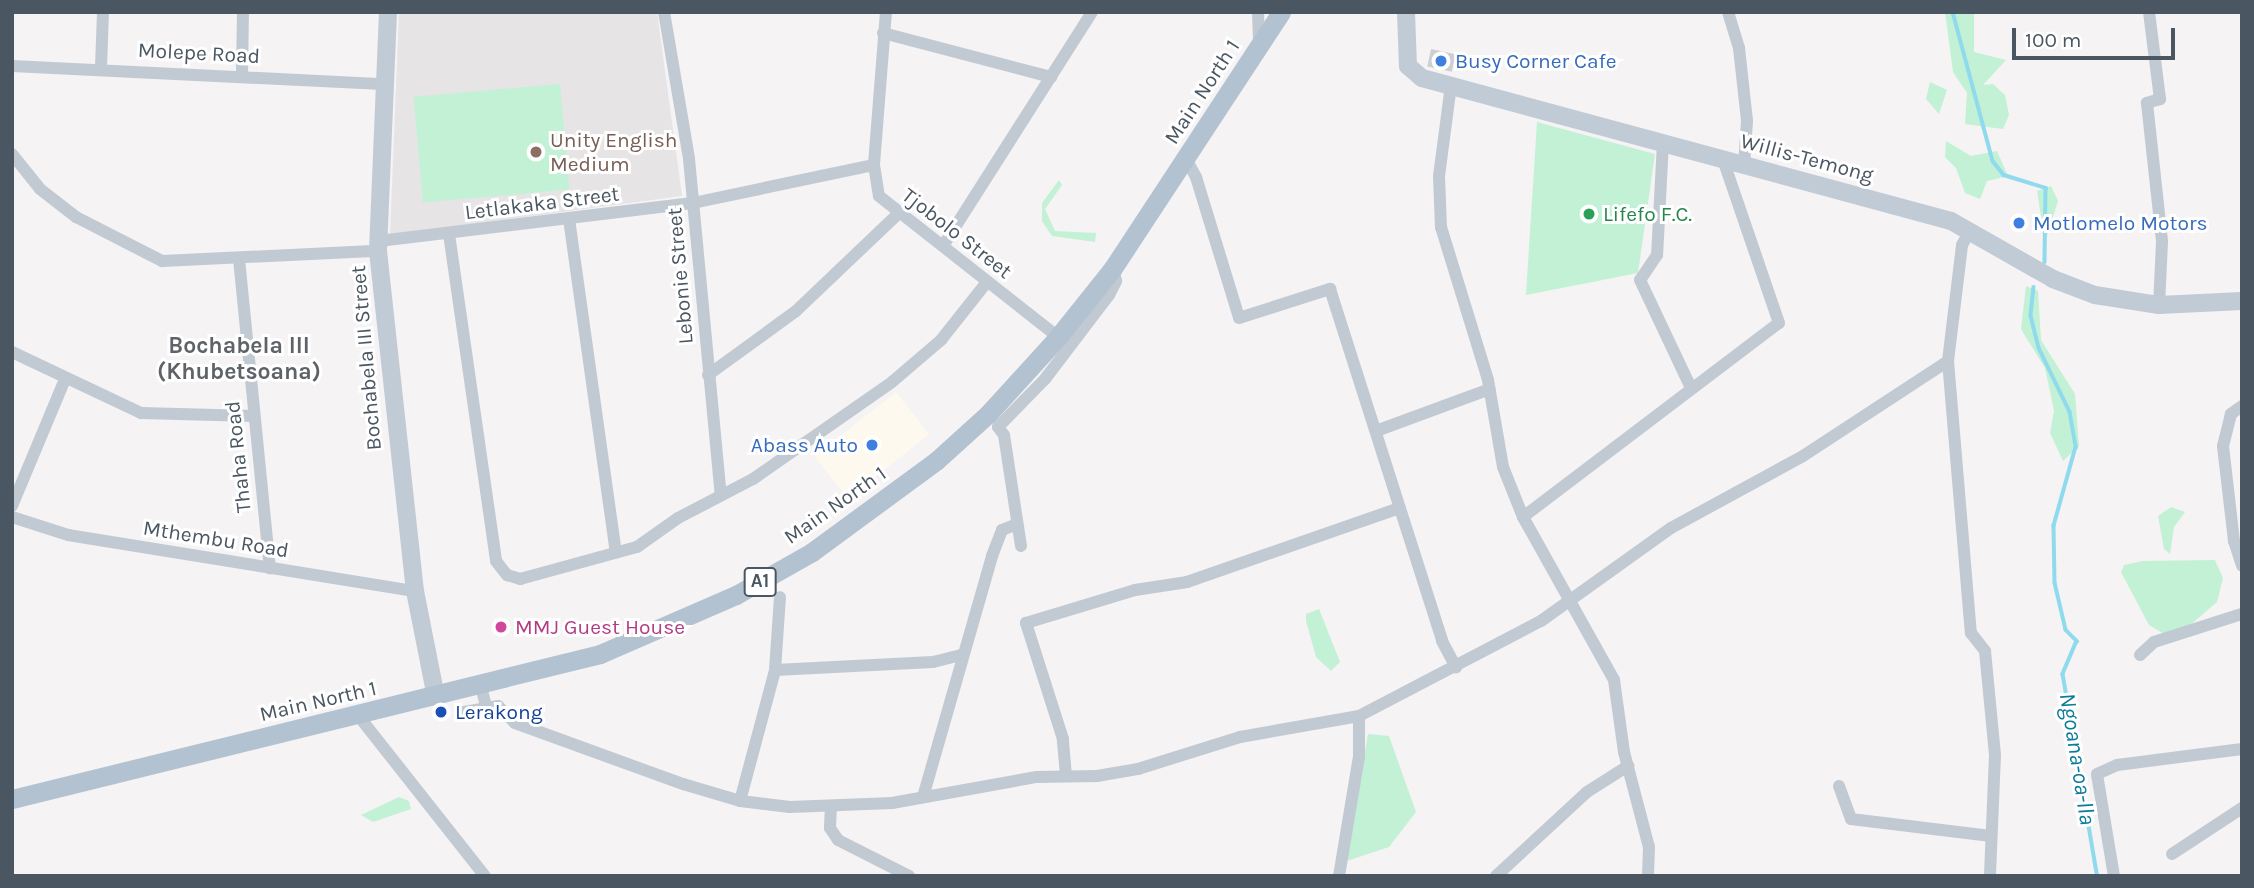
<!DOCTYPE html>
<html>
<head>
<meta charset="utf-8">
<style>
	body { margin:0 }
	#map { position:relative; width:2254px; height:888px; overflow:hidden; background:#f5f3f3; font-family:Karla,sans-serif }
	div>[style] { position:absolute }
	.commercial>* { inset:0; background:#fdf9ef; transform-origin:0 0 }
	.education>* { inset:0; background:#e6e4e5 }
	.green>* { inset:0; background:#c3f1d5; transform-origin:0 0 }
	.stream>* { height:3.5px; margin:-1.75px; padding:0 1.75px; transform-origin:1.75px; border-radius:1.75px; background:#90daee }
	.building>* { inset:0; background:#cdcfd5; transform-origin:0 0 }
	.street>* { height:12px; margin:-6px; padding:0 6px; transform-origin:6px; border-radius:6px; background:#c1cad2 }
	.secondary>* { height:18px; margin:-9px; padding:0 9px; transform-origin:9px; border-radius:9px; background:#c1cbd6 }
	.primary>* { height:19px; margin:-9.5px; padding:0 9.5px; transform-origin:9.5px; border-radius:9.5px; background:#b3c2d1 }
	.dots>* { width:19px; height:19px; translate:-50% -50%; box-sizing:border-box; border:4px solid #fff; border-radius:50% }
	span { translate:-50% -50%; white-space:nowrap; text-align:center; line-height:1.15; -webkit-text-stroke:6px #fff; paint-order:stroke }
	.shield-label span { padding:2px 5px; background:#fff; border:2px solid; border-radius:5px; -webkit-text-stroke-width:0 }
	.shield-label { font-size:19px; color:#4a5661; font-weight:700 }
	.street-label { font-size:21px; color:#4a5661 }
	.shop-label { font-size:21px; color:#366cbe }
	.left { translate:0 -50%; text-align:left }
	.right { translate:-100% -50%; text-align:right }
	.education-label { font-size:21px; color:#785e54 }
	.leisure-label { font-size:21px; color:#27864d }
	.hotel-label { font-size:21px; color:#b23c85 }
	.transit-label { font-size:21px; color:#164399 }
	.neighbourhood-label { font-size:23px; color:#5f6368; font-weight:700 }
	.water-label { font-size:23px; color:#0c7c9b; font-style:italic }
	.frame { position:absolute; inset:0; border:14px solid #4a5661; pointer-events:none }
	.scale { position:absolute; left:2012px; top:28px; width:163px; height:32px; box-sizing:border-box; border:4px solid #4a5661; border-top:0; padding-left:9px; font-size:21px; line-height:24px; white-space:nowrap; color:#4a5661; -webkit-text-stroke:5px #fff; paint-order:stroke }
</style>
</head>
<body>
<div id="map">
	<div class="commercial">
		<i style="left:896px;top:392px;width:54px;height:104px;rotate:52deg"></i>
	</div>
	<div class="education">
		<i style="clip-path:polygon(399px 12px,657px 12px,682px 196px,390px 235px)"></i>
	</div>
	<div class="green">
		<i style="clip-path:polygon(1945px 12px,1974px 12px,1974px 52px,2006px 60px,1983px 85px,1993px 84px,2005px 95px,2009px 115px,2003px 129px,1965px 124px,1967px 93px,1953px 72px)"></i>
		<i style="clip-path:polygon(1930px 82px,1947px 90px,1939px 114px,1926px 99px)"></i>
		<i style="left:560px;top:84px;width:106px;height:147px;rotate:85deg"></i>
		<i style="clip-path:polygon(1537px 122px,1655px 154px,1638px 273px,1526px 295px)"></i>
		<i style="clip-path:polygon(1946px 141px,1971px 156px,1997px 151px,2008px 176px,1987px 181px,1980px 199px,1965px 193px,1956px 168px,1945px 157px)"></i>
		<i style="clip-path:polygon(1059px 180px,1062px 185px,1045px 209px,1055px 231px,1096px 233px,1095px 242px,1052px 236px,1042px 221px,1042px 203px)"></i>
		<i style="clip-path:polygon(2051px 186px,2058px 201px,2045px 242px,2037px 191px)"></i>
		<i style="clip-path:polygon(2026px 286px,2038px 291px,2041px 340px,2075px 394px,2079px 446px,2063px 461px,2050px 433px,2054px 411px,2045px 368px,2021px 329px)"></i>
		<i style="clip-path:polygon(2171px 507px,2185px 512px,2174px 527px,2170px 554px,2164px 549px,2158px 516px)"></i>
		<i style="clip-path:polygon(2215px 560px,2223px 578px,2217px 602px,2189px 626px,2164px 634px,2149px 625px,2121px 572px,2124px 565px,2143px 561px)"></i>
		<i style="clip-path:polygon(1319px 609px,1340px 662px,1331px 671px,1316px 657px,1306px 621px,1306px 614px)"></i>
		<i style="clip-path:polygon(1368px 734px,1389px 736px,1416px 812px,1389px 847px,1347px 861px)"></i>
		<i style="clip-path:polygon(399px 797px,409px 801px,411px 809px,373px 822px,361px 815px)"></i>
	</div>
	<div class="stream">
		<i style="left:1953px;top:12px;width:154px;rotate:75deg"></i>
		<i style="left:1993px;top:161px;width:18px;rotate:52deg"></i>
		<i style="left:2004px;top:175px;width:44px;rotate:17.2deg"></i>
		<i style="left:2046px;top:188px;width:74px;rotate:90.8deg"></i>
		<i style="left:2034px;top:287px;width:29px;rotate:96deg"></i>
		<i style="left:2031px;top:316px;width:33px;rotate:76deg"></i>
		<i style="left:2039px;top:348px;width:71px;rotate:64.2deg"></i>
		<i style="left:2070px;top:412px;width:36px;rotate:80deg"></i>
		<i style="left:2076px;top:447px;width:82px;rotate:105.6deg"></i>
		<i style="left:2054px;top:526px;width:57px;rotate:89deg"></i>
		<i style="left:2055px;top:583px;width:48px;rotate:76.8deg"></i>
		<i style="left:2066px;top:630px;width:16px;rotate:45deg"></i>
		<i style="left:2077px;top:641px;width:36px;rotate:113deg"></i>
		<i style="left:2063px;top:674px;width:202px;rotate:80.3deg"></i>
	</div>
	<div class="building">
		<i style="left:1431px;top:49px;width:25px;height:18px;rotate:12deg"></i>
	</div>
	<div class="street">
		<i style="left:664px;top:12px;width:149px;rotate:80.3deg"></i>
		<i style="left:689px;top:159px;width:338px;rotate:84.6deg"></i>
		<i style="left:886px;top:12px;width:153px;rotate:94.5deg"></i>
		<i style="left:874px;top:165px;width:31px;rotate:81deg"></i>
		<i style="left:879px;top:196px;width:228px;rotate:38.2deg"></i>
		<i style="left:1258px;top:12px;width:31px;rotate:88deg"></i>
		<i style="left:1728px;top:12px;width:38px;rotate:73deg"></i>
		<i style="left:1739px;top:48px;width:73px;rotate:83.7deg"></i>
		<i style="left:1747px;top:121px;width:44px;rotate:93.9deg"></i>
		<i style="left:2149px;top:12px;width:88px;rotate:82.8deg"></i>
		<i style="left:2160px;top:99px;width:14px;rotate:163deg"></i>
		<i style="left:2147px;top:103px;width:140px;rotate:83.8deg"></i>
		<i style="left:2162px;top:242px;width:63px;rotate:92.7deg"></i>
		<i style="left:883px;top:33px;width:174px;rotate:14.7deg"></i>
		<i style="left:12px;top:66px;width:371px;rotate:2.8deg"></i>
		<i style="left:101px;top:67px;width:55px;rotate:-87.9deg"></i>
		<i style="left:242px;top:74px;width:62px;rotate:-89.1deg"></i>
		<i style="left:1451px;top:85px;width:92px;rotate:97.5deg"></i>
		<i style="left:1439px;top:176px;width:51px;rotate:87.8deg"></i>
		<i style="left:1441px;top:227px;width:160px;rotate:72.9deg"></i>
		<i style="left:1488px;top:380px;width:88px;rotate:80.2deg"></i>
		<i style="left:1503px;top:467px;width:54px;rotate:68.2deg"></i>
		<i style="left:1523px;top:517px;width:187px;rotate:60.8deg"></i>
		<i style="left:1614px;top:680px;width:73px;rotate:82.1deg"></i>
		<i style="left:1624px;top:752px;width:98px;rotate:75.3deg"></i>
		<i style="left:1649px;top:847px;width:29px;rotate:92deg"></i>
		<i style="left:1663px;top:142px;width:113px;rotate:93deg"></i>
		<i style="left:1657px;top:255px;width:30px;rotate:124deg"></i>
		<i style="left:1640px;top:280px;width:119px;rotate:64.7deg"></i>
		<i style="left:12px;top:154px;width:45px;rotate:51.3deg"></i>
		<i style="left:40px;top:189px;width:46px;rotate:37.9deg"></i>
		<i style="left:76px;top:217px;width:97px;rotate:27.1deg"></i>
		<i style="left:162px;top:261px;width:216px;rotate:-2.7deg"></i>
		<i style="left:1186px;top:159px;width:21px;rotate:61deg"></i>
		<i style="left:1196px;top:177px;width:147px;rotate:73deg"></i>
		<i style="left:1239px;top:318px;width:96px;rotate:-17.7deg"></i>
		<i style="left:1330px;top:289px;width:369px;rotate:72.3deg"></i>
		<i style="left:1442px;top:641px;width:30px;rotate:62deg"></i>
		<i style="left:569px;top:219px;width:336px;rotate:82deg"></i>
		<i style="left:449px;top:234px;width:330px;rotate:81.8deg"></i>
		<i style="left:496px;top:561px;width:18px;rotate:52deg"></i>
		<i style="left:507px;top:575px;width:14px;rotate:17deg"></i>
		<i style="left:520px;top:579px;width:121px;rotate:-15.3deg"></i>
		<i style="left:637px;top:547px;width:50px;rotate:-35.3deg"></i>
		<i style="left:678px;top:518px;width:85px;rotate:-27.5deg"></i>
		<i style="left:753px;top:479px;width:169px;rotate:-34.9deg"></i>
		<i style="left:892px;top:382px;width:65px;rotate:-40.6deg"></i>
		<i style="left:941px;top:340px;width:74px;rotate:-51.6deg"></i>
		<i style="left:379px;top:241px;width:316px;rotate:-6.9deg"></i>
		<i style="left:693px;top:203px;width:185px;rotate:-11.9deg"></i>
		<i style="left:943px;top:246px;width:277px;rotate:-57.5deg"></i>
		<i style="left:239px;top:259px;width:311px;rotate:84.3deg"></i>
		<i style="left:12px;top:352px;width:143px;rotate:25.3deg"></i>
		<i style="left:141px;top:413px;width:112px;rotate:1.5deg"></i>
		<i style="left:1948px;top:361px;width:273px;rotate:85.2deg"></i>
		<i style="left:1971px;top:633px;width:23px;rotate:52deg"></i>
		<i style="left:1985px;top:651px;width:104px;rotate:84.5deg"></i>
		<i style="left:1995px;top:755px;width:121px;rotate:92.4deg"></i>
		<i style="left:708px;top:375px;width:109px;rotate:-36deg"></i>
		<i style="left:796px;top:311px;width:142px;rotate:-43.6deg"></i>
		<i style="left:2242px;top:406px;width:14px;rotate:144deg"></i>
		<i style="left:2231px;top:414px;width:33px;rotate:104deg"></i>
		<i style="left:2223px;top:446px;width:96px;rotate:83.4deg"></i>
		<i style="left:2234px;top:541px;width:26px;rotate:72deg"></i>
		<i style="left:1376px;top:431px;width:121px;rotate:-20.2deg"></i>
		<i style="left:12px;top:506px;width:138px;rotate:-67.3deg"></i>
		<i style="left:12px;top:517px;width:59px;rotate:17.8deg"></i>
		<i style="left:68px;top:535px;width:351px;rotate:9.2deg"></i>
		<i style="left:1523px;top:517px;width:321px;rotate:-37.2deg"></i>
		<i style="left:1779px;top:323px;width:173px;rotate:-108.9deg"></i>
		<i style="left:1021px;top:546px;width:112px;rotate:-98.7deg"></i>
		<i style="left:1004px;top:435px;width:10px;rotate:-127deg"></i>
		<i style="left:998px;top:427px;width:67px;rotate:-45.6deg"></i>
		<i style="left:1045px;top:379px;width:106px;rotate:-52.7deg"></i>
		<i style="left:1109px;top:295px;width:16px;rotate:-63deg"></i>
		<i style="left:1116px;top:281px;width:13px;rotate:-103deg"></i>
		<i style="left:2140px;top:655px;width:19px;rotate:-43deg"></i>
		<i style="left:2154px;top:642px;width:92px;rotate:-17.7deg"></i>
		<i style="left:775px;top:670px;width:158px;rotate:-2.9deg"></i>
		<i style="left:933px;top:662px;width:29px;rotate:-14deg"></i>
		<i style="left:481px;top:687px;width:23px;rotate:75deg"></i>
		<i style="left:464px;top:712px;width:35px;rotate:-10deg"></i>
		<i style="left:498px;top:706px;width:24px;rotate:45deg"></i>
		<i style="left:515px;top:723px;width:179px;rotate:20deg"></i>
		<i style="left:683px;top:784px;width:59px;rotate:16.6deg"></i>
		<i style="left:740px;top:801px;width:50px;rotate:6.8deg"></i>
		<i style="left:790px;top:807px;width:102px;rotate:-2.2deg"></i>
		<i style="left:892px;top:803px;width:147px;rotate:-10.2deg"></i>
		<i style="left:1037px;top:777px;width:60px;rotate:-1deg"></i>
		<i style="left:1097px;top:776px;width:42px;rotate:-9.7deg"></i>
		<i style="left:1138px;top:769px;width:107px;rotate:-17.4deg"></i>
		<i style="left:1240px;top:737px;width:121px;rotate:-10deg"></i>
		<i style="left:1359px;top:716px;width:205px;rotate:-27.6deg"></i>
		<i style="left:1541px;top:621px;width:160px;rotate:-35.6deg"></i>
		<i style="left:1671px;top:528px;width:150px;rotate:-28.6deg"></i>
		<i style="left:1803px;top:456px;width:173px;rotate:-33.2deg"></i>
		<i style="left:1948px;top:361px;width:117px;rotate:-83.1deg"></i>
		<i style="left:1962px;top:245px;width:18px;rotate:-61deg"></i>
		<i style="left:357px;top:714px;width:206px;rotate:51.7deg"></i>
		<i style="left:1066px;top:776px;width:37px;rotate:-95deg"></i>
		<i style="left:1063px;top:739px;width:122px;rotate:-107.7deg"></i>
		<i style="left:1026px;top:623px;width:114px;rotate:-16.8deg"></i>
		<i style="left:1135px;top:590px;width:53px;rotate:-8.7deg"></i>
		<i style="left:1187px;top:582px;width:225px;rotate:-19.2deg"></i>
		<i style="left:1839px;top:786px;width:35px;rotate:70deg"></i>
		<i style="left:1851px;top:819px;width:141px;rotate:6.9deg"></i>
		<i style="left:923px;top:797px;width:251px;rotate:-74deg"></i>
		<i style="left:992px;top:556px;width:28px;rotate:-69deg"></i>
		<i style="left:1002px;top:530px;width:16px;rotate:-22deg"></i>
		<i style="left:740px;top:801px;width:136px;rotate:-75deg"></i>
		<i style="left:775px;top:670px;width:73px;rotate:-86.1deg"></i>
		<i style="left:831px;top:807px;width:21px;rotate:93deg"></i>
		<i style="left:830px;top:828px;width:14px;rotate:56deg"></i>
		<i style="left:838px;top:840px;width:80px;rotate:26.9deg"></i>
		<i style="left:2172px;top:854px;width:84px;rotate:-33.3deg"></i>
		<i style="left:1339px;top:876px;width:121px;rotate:-80.5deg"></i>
		<i style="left:1359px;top:757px;width:41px;rotate:-90deg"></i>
		<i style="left:1496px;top:876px;width:124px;rotate:-42.7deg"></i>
		<i style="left:1587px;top:792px;width:49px;rotate:-32.4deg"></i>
		<i style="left:2114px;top:876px;width:103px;rotate:-99.5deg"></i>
		<i style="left:2097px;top:774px;width:22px;rotate:-24deg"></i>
		<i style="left:2117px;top:765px;width:126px;rotate:-7.3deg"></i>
	</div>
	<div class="secondary">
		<i style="left:388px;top:12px;width:239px;rotate:92.4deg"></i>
		<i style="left:378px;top:251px;width:342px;rotate:83.8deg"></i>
		<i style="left:415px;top:591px;width:108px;rotate:78.8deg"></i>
		<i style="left:1406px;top:12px;width:54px;rotate:87.9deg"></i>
		<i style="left:1408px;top:66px;width:18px;rotate:41deg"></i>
		<i style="left:1422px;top:78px;width:548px;rotate:15.13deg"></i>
		<i style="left:1951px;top:221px;width:117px;rotate:29.6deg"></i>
		<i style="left:2053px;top:279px;width:45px;rotate:20.9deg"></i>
		<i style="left:2095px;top:295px;width:65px;rotate:8.9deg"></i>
		<i style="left:2159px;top:305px;width:83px;rotate:-2.8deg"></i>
	</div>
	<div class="primary">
		<i style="left:12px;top:799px;width:606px;rotate:-13.85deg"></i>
		<i style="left:600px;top:654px;width:148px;rotate:-23.5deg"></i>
		<i style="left:736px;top:595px;width:87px;rotate:-29.5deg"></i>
		<i style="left:812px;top:552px;width:154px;rotate:-36.3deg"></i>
		<i style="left:936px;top:461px;width:70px;rotate:-42.1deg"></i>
		<i style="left:988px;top:414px;width:104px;rotate:-47.7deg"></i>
		<i style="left:1058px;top:337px;width:88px;rotate:-51.4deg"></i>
		<i style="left:1113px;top:268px;width:306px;rotate:-56.7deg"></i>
	</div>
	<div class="dots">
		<i style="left:1441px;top:61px;background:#3f7fe0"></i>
		<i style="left:536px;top:152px;background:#8d6e63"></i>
		<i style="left:1589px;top:214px;background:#2e9e5b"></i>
		<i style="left:2019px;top:223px;background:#3f7fe0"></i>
		<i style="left:872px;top:445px;background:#3f7fe0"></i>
		<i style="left:501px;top:627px;background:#d1479c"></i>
		<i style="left:441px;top:712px;background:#1a4fb4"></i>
	</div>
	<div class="shield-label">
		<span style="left:760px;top:582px">A1</span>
	</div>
	<div class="street-label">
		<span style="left:199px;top:53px;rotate:3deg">Molepe Road</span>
		<span style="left:1202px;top:92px;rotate:-57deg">Main North 1</span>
		<span style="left:1807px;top:158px;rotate:15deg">Willis-Temong</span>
		<span style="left:542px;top:203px;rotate:-7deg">Letlakaka Street</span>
		<span style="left:957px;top:233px;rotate:38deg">Tjobolo Street</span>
		<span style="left:680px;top:276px;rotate:-95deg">Lebonie Street</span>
		<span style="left:366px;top:358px;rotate:-95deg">Bochabela III Street</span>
		<span style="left:238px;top:457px;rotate:-96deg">Thaha Road</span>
		<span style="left:835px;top:505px;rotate:-35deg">Main North 1</span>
		<span style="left:216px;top:539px;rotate:9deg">Mthembu Road</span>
		<span style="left:318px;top:701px;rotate:-13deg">Main North 1</span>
	</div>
	<div class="shop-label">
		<span class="left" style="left:1455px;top:61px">Busy Corner Cafe</span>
		<span class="left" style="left:2033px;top:223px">Motlomelo Motors</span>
		<span class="right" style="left:858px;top:445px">Abass Auto</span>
	</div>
	<div class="education-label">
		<span class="left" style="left:550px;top:152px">Unity English<br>Medium</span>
	</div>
	<div class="leisure-label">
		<span class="left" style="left:1603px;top:214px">Lifefo F.C.</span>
	</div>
	<div class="hotel-label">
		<span class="left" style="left:515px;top:627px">MMJ Guest House</span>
	</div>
	<div class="transit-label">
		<span class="left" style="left:455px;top:712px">Lerakong</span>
	</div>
	<div class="neighbourhood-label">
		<span style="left:239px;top:359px">Bochabela III<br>(Khubetsoana)</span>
	</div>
	<div class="water-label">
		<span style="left:2077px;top:759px;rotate:81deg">Ngoana-oa-lla</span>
	</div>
	<div class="frame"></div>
	<div class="scale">100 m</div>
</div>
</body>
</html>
